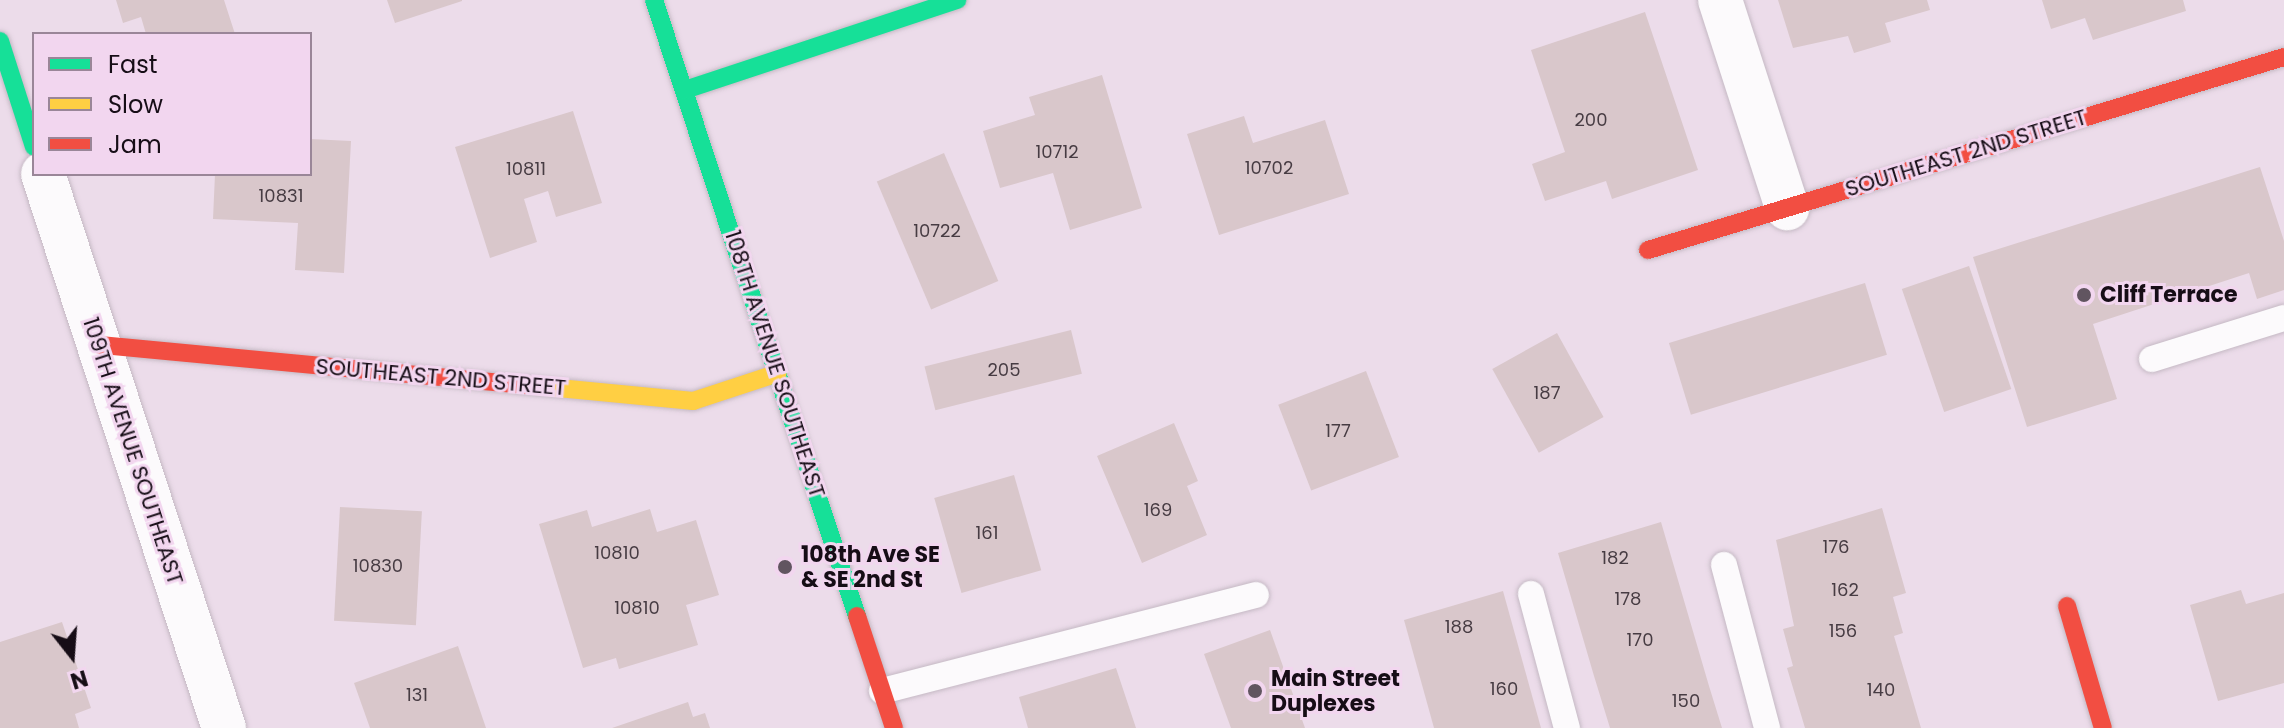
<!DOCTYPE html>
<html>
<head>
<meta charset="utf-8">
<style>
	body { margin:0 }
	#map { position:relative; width:2284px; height:728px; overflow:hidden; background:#ecdcea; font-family:Poppins,sans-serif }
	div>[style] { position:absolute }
	.building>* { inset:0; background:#d9c7cb; transform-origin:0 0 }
	.roads { filter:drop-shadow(0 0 2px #c5b9c4) drop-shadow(0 0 2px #c5b9c4) }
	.lane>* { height:26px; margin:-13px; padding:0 13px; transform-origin:13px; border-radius:13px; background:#fcfafc }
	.street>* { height:44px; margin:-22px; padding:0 22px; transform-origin:22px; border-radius:22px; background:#fcfafc }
	.fast>* { height:18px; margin:-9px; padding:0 9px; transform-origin:9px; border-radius:9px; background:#16e098 }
	.slow>* { height:18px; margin:-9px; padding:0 9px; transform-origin:9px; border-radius:9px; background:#ffcf43 }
	.jam>* { height:18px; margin:-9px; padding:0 9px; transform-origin:9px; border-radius:9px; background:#f24e42 }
	.dots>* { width:22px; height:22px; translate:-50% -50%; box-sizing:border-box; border:4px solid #f2d6ef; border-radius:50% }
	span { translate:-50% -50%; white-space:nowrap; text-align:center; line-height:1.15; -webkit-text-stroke:6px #f2d6ef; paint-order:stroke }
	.number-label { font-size:18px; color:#473c43 }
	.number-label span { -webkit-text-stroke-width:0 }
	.street-label { font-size:22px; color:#160d16 }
	.poi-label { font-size:22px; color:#160d16; font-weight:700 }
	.left { translate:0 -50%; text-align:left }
	.legend { position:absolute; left:32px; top:32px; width:280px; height:144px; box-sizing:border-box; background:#f2d6ef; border:2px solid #9a8698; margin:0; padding:10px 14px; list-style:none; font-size:24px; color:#160d16 }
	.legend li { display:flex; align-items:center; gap:16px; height:40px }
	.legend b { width:40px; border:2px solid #9a8698 }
	.north { position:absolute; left:32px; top:616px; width:80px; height:80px; -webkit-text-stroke:6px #f2d6ef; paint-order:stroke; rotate:163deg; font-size:22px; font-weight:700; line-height:32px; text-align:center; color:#160d16 }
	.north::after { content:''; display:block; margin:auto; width:28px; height:36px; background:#160d16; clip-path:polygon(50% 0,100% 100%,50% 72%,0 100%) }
</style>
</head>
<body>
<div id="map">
	<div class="building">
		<i style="clip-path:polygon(116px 0,224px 0,235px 34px,146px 34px,141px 17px,123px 23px)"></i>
		<i style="clip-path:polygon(387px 0,462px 0,462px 1px,395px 23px)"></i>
		<i style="clip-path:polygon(1778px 0,1927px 0,1930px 10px,1885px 23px,1891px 42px,1854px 53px,1848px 36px,1793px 48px)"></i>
		<i style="clip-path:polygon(2042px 0,2183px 0,2186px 11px,2093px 40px,2085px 18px,2051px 29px)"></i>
		<i style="clip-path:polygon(1645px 12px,1698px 170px,1612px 199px,1606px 181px,1545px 201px,1532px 164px,1565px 152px,1531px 50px)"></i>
		<i style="clip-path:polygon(1102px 75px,1142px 208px,1070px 230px,1053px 173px,1000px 188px,983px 131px,1035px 115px,1029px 97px)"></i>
		<i style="clip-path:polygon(573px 111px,602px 203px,556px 217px,548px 191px,524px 199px,537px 242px,490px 258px,455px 147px)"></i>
		<i style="clip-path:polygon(1244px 116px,1253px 143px,1325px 120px,1349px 194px,1219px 235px,1187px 134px)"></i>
		<i style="clip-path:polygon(310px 139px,351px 141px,344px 273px,295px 270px,298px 223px,213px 219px,215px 174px,310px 174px)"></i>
		<i style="left:944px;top:153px;width:139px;height:73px;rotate:67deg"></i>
		<i style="clip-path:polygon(2260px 167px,2284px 241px,2284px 290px,2257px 299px,2249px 273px,2093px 324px,2117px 399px,2027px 427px,1973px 257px)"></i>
		<i style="left:1969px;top:266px;width:130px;height:71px;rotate:71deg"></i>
		<i style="left:1865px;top:283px;width:75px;height:205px;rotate:73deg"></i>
		<i style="left:1071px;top:330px;width:45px;height:151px;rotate:76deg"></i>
		<i style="left:1557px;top:333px;width:96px;height:74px;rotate:61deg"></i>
		<i style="left:1366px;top:371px;width:92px;height:94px;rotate:69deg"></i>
		<i style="clip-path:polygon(1174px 423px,1198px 481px,1187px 486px,1207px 535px,1142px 563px,1097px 456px)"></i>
		<i style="left:1014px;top:475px;width:99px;height:83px;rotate:74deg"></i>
		<i style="left:340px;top:507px;width:82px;height:114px;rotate:3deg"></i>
		<i style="clip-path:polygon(1882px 508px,1906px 593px,1893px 597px,1903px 633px,1894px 636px,1921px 728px,1805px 728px,1787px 668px,1793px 666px,1783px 629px,1794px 626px,1776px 540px)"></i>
		<i style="clip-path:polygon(650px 509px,657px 532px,696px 520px,719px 595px,686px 605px,698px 645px,619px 669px,616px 658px,583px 668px,539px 524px,587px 510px,592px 527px)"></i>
		<i style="clip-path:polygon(1661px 522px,1709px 686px,1722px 728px,1610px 728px,1594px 676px,1558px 553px)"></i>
		<i style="clip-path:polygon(2241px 590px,2246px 604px,2284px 593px,2284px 683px,2218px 701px,2190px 605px)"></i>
		<i style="clip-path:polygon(1503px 591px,1541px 728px,1434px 728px,1404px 620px)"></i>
		<i style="clip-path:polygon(62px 622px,91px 708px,75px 714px,79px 728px,0 728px,0 642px)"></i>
		<i style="clip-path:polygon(1270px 630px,1305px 728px,1231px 728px,1204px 654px)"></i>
		<i style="clip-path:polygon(458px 646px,486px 728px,370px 728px,354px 683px)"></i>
		<i style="clip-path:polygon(1116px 668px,1136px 728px,1028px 728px,1019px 697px)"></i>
		<i style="clip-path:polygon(688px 702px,693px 717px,705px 713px,710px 728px,612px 728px)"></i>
	</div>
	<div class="roads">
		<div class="lane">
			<i style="left:2152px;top:359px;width:138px;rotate:-17.3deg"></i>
			<i style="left:1724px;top:565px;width:169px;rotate:75.2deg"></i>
			<i style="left:1531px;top:594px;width:139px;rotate:75deg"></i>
			<i style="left:882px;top:691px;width:386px;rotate:-14.4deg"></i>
		</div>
		<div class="street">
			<i style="left:1720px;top:0;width:219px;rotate:72.1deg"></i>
			<i style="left:43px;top:174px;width:583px;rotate:71.91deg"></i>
		</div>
		<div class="fast">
			<i style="left:654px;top:0;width:649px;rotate:71.76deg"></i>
			<i style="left:0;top:41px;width:111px;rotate:72.2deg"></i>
			<i style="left:685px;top:90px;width:287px;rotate:-18.3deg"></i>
		</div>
		<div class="slow">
			<i style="left:527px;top:385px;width:167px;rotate:5.5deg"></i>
			<i style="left:693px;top:401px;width:89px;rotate:-18.2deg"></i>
		</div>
		<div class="jam">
			<i style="left:1648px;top:250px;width:665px;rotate:-16.88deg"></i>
			<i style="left:101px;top:345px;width:428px;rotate:5.4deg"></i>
			<i style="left:2067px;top:606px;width:127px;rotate:73.6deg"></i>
			<i style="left:857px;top:616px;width:118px;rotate:71.7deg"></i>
		</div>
	</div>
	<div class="dots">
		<i style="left:2084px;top:295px;background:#615560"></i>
		<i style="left:785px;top:567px;background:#615560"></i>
		<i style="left:1255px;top:691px;background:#615560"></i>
	</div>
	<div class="number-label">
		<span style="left:1591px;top:120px">200</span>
		<span style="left:1057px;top:152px">10712</span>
		<span style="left:1269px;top:168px">10702</span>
		<span style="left:526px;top:169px">10811</span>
		<span style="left:281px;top:196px">10831</span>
		<span style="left:937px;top:231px">10722</span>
		<span style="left:1004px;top:370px">205</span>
		<span style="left:1547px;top:393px">187</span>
		<span style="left:1338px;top:431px">177</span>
		<span style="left:1158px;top:510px">169</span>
		<span style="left:987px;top:533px">161</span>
		<span style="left:1836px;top:547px">176</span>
		<span style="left:617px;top:553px">10810</span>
		<span style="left:1615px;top:558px">182</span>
		<span style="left:378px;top:566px">10830</span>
		<span style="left:1845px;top:590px">162</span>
		<span style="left:1628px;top:599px">178</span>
		<span style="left:637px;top:608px">10810</span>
		<span style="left:1459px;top:627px">188</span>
		<span style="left:1843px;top:631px">156</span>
		<span style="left:1640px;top:640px">170</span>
		<span style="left:1504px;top:689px">160</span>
		<span style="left:1881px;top:690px">140</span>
		<span style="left:417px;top:695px">131</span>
		<span style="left:1686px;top:701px">150</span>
	</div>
	<div class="street-label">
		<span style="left:1966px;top:153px;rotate:-17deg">SOUTHEAST 2ND STREET</span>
		<span style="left:775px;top:364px;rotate:72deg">108TH AVENUE SOUTHEAST</span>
		<span style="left:441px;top:377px;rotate:5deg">SOUTHEAST 2ND STREET</span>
		<span style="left:133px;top:451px;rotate:72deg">109TH AVENUE SOUTHEAST</span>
	</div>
	<div class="poi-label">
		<span class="left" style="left:2100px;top:295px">Cliff Terrace</span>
		<span class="left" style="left:801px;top:567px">108th Ave SE<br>&amp; SE 2nd St</span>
		<span class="left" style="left:1271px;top:691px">Main Street<br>Duplexes</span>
	</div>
	<ul class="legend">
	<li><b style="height:10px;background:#16e098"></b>Fast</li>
	<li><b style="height:10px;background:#ffcf43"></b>Slow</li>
	<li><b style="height:10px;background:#f24e42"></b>Jam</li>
	</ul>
	<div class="north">N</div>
</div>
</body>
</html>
